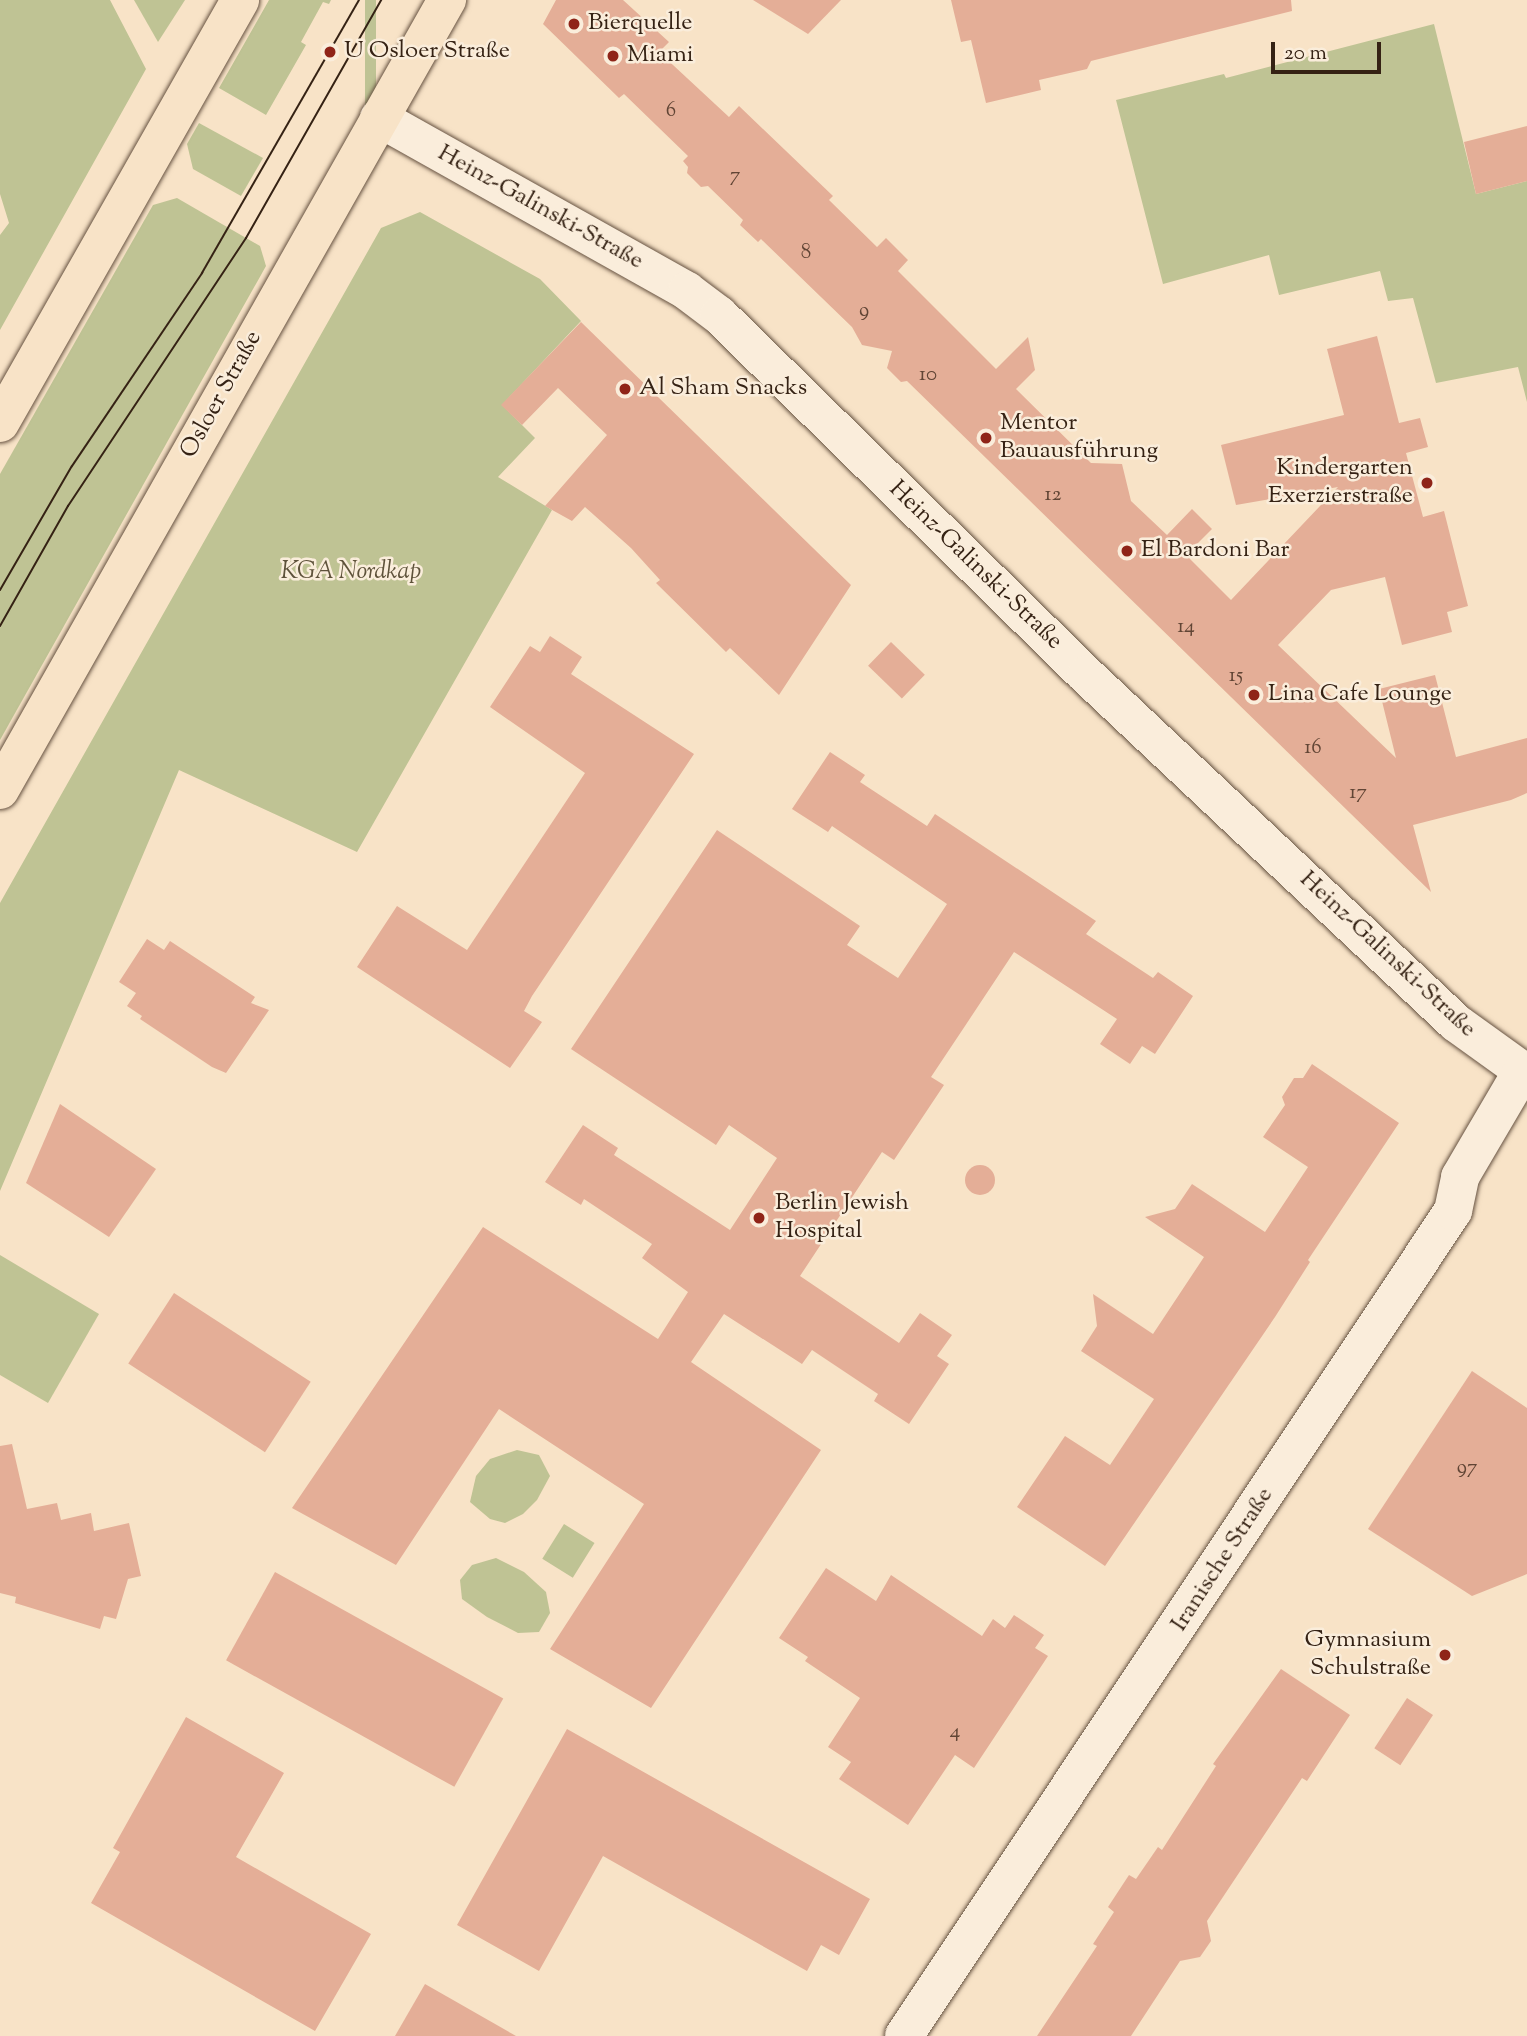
<!DOCTYPE html>
<html>
<head>
<meta charset="utf-8">
<style>
	body { margin:0 }
	#map { position:relative; width:1527px; height:2036px; overflow:hidden; background:#f8e3c7; font-family:"Sorts Mill Goudy",serif }
	div>[style] { position:absolute }
	.green>* { inset:0; background:#bfc394; transform-origin:0 0 }
	.building>* { inset:0; background:#e4ae97; transform-origin:0 0 }
	.round { border-radius:50% }
	.roads { filter:drop-shadow(0 0 2px #665241) drop-shadow(0 0 2px #665241) }
	.street>* { height:38px; margin:-19px; padding:0 19px; transform-origin:19px; border-radius:19px; background:#faeddb }
	.primary>* { height:38px; margin:-19px; padding:0 19px; transform-origin:19px; border-radius:19px; background:#f8e3c7 }
	.tram>* { height:2px; margin:-1px; padding:0 1px; transform-origin:1px; border-radius:1px; background:#352214 }
	.dots>* { width:19px; height:19px; translate:-50% -50%; box-sizing:border-box; border:4px solid #faeddb; border-radius:50% }
	span { translate:-50% -50%; white-space:nowrap; text-align:center; line-height:1.15; -webkit-text-stroke:5px #faeddb; paint-order:stroke }
	.number-label { font-size:21px; color:#614535 }
	.number-label span { -webkit-text-stroke-width:0 }
	.poi-label { font-size:24px; color:#352214 }
	.left { translate:0 -50%; text-align:left }
	.right { translate:-100% -50%; text-align:right }
	.street-label { font-size:24px; color:#352214 }
	.park-label { font-size:24px; color:#5e523a; font-style:italic }
	.scale { position:absolute; left:1271px; top:42px; width:110px; height:32px; box-sizing:border-box; border:4px solid #352214; border-top:0; padding-left:9px; font-size:21px; line-height:24px; white-space:nowrap; color:#352214; -webkit-text-stroke:5px #faeddb; paint-order:stroke }
</style>
</head>
<body>
<div id="map">
	<div class="green">
		<i style="clip-path:polygon(0 0,110px 0,146px 69px,0 330px,0 235px,9px 223px,0 194px)"></i>
		<i style="clip-path:polygon(134px 0,185px 0,158px 42px)"></i>
		<i style="clip-path:polygon(269px 0,331px 0,329px 4px,323px 2px,301px 42px,306px 45px,266px 115px,219px 88px)"></i>
		<i style="left:365px;top:0;width:11px;height:148px"></i>
		<i style="clip-path:polygon(1434px 24px,1476px 194px,1527px 181px,1527px 402px,1518px 367px,1436px 383px,1413px 298px,1388px 301px,1380px 271px,1279px 295px,1269px 255px,1163px 284px,1116px 100px,1224px 74px,1226px 78px)"></i>
		<i style="clip-path:polygon(199px 123px,263px 158px,241px 196px,193px 169px,187px 144px)"></i>
		<i style="clip-path:polygon(177px 198px,260px 246px,266px 266px,0 740px,0 474px,153px 205px)"></i>
		<i style="clip-path:polygon(420px 212px,540px 279px,581px 321px,502px 405px,535px 438px,498px 477px,552px 510px,357px 852px,179px 770px,0 1191px,0 903px,381px 228px)"></i>
		<i style="clip-path:polygon(0 1255px,99px 1314px,48px 1403px,0 1375px)"></i>
		<i style="clip-path:polygon(517px 1450px,539px 1455px,550px 1476px,537px 1500px,523px 1514px,505px 1523px,490px 1519px,470px 1502px,476px 1476px,490px 1459px)"></i>
		<i style="left:564px;top:1524px;width:36px;height:41px;rotate:32deg"></i>
		<i style="clip-path:polygon(496px 1558px,524px 1572px,546px 1592px,550px 1613px,539px 1632px,518px 1633px,487px 1617px,462px 1599px,460px 1580px,472px 1565px)"></i>
	</div>
	<div class="building">
		<i style="clip-path:polygon(556px 0,623px 0,669px 42px,659px 52px,729px 117px,739px 106px,833px 196px,829px 200px,877px 247px,886px 238px,908px 260px,898px 271px,996px 369px,1028px 337px,1035px 370px,1016px 389px,1091px 463px,1122px 464px,1131px 501px,1167px 535px,1192px 509px,1212px 529px,1186px 555px,1231px 600px,1338px 487px,1236px 505px,1221px 445px,1344px 415px,1327px 349px,1377px 336px,1399px 423px,1420px 418px,1428px 447px,1406px 453px,1423px 517px,1444px 511px,1468px 606px,1447px 612px,1452px 632px,1402px 645px,1385px 577px,1331px 590px,1278px 645px,1396px 758px,1379px 689px,1435px 675px,1456px 757px,1527px 738px,1527px 793px,1511px 800px,1413px 825px,1431px 892px,907px 381px,901px 382px,887px 368px,892px 351px,862px 345px,852px 327px,761px 239px,758px 242px,740px 225px,743px 220px,708px 186px,701px 187px,687px 173px,688px 167px,683px 161px,688px 156px,624px 94px,619px 98px,543px 24px)"></i>
		<i style="clip-path:polygon(753px 0,841px 0,808px 34px)"></i>
		<i style="clip-path:polygon(951px 0,1291px 0,1292px 11px,1091px 61px,1087px 69px,1039px 80px,1041px 90px,986px 103px,971px 40px,961px 42px)"></i>
		<i style="clip-path:polygon(1527px 126px,1527px 181px,1476px 194px,1464px 142px)"></i>
		<i style="clip-path:polygon(581px 322px,851px 585px,779px 695px,730px 648px,726px 652px,656px 583px,660px 580px,631px 548px,585px 507px,572px 521px,545px 506px,607px 435px,558px 388px,522px 425px,501px 405px)"></i>
		<i style="clip-path:polygon(550px 636px,582px 657px,571px 674px,694px 754px,532px 996px,524px 1011px,542px 1022px,510px 1068px,357px 967px,397px 906px,467px 950px,585px 773px,490px 707px,530px 646px,540px 652px)"></i>
		<i style="left:891px;top:642px;width:47px;height:33px;rotate:44deg"></i>
		<i style="clip-path:polygon(830px 752px,865px 775px,860px 782px,927px 826px,935px 814px,1096px 921px,1086px 934px,1153px 978px,1158px 972px,1193px 996px,1155px 1054px,1142px 1046px,1130px 1064px,1100px 1044px,1117px 1019px,1014px 952px,967px 1023px,931px 1077px,944px 1085px,894px 1160px,882px 1152px,800px 1276px,899px 1343px,920px 1313px,952px 1335px,937px 1356px,949px 1364px,909px 1424px,874px 1401px,878px 1394px,812px 1350px,802px 1364px,724px 1314px,691px 1362px,821px 1450px,651px 1708px,550px 1649px,644px 1504px,499px 1409px,396px 1565px,292px 1508px,483px 1227px,658px 1339px,688px 1292px,642px 1258px,652px 1244px,584px 1199px,581px 1205px,545px 1182px,583px 1125px,618px 1148px,614px 1155px,730px 1230px,777px 1158px,729px 1125px,716px 1145px,571px 1049px,717px 830px,860px 926px,847px 945px,898px 978px,947px 904px,832px 826px,828px 832px,792px 809px)"></i>
		<i style="clip-path:polygon(147px 939px,164px 950px,170px 941px,255px 997px,251px 1003px,269px 1010px,226px 1073px,212px 1067px,140px 1019px,142px 1016px,127px 1006px,136px 993px,119px 982px)"></i>
		<i style="clip-path:polygon(1312px 1064px,1399px 1123px,1308px 1260px,1310px 1262px,1275px 1317px,1105px 1566px,1017px 1507px,1065px 1436px,1110px 1465px,1154px 1399px,1081px 1351px,1097px 1326px,1093px 1294px,1153px 1334px,1204px 1257px,1145px 1217px,1175px 1209px,1192px 1184px,1265px 1232px,1308px 1167px,1263px 1137px,1285px 1105px,1282px 1097px,1294px 1078px,1303px 1078px)"></i>
		<i style="clip-path:polygon(60px 1104px,156px 1169px,109px 1237px,26px 1183px)"></i>
		<i class="round" style="left:965px;top:1165px;width:30px;height:30px"></i>
		<i style="left:174px;top:1293px;width:163px;height:84px;rotate:33deg"></i>
		<i style="clip-path:polygon(1472px 1371px,1527px 1408px,1527px 1574px,1472px 1596px,1368px 1529px)"></i>
		<i style="clip-path:polygon(12px 1444px,27px 1509px,57px 1503px,61px 1520px,91px 1513px,94px 1531px,129px 1523px,141px 1576px,128px 1579px,116px 1619px,104px 1616px,100px 1629px,15px 1603px,16px 1597px,0 1593px,0 1446px)"></i>
		<i style="clip-path:polygon(826px 1568px,876px 1601px,891px 1575px,982px 1636px,993px 1619px,1005px 1628px,1014px 1615px,1044px 1635px,1035px 1648px,1048px 1656px,974px 1768px,955px 1755px,908px 1825px,839px 1779px,851px 1762px,828px 1747px,860px 1698px,805px 1661px,808px 1657px,779px 1638px)"></i>
		<i style="left:275px;top:1572px;width:261px;height:101px;rotate:29deg"></i>
		<i style="clip-path:polygon(1281px 1669px,1350px 1715px,1307px 1781px,1302px 1778px,1207px 1921px,1211px 1941px,1200px 1957px,1180px 1961px,1131px 2036px,1037px 2036px,1097px 1946px,1093px 1944px,1114px 1912px,1108px 1907px,1129px 1875px,1136px 1879px,1158px 1847px,1162px 1850px,1216px 1766px,1213px 1764px)"></i>
		<i style="left:1407px;top:1698px;width:31px;height:60px;rotate:33deg"></i>
		<i style="clip-path:polygon(186px 1717px,284px 1773px,236px 1857px,371px 1934px,315px 2031px,91px 1903px,120px 1852px,113px 1848px)"></i>
		<i style="clip-path:polygon(567px 1729px,870px 1899px,839px 1955px,821px 1945px,807px 1971px,603px 1856px,539px 1971px,457px 1925px)"></i>
		<i style="clip-path:polygon(425px 1984px,516px 2036px,395px 2036px)"></i>
	</div>
	<div class="roads">
		<div class="street">
			<i style="left:379px;top:118px;width:353px;rotate:29.3deg"></i>
			<i style="left:687px;top:291px;width:40px;rotate:37deg"></i>
			<i style="left:719px;top:315px;width:514px;rotate:44.45deg"></i>
			<i style="left:1086px;top:675px;width:508px;rotate:43.24deg"></i>
			<i style="left:1456px;top:1023px;width:87px;rotate:35.7deg"></i>
			<i style="left:904px;top:2036px;width:991px;rotate:-56.36deg"></i>
			<i style="left:1453px;top:1211px;width:35px;rotate:-78deg"></i>
			<i style="left:1460px;top:1177px;width:121px;rotate:-59.6deg"></i>
		</div>
		<div class="primary">
			<i style="left:0;top:423px;width:486px;rotate:-60.4deg"></i>
			<i style="left:0;top:790px;width:908px;rotate:-60.5deg"></i>
		</div>
	</div>
	<div class="tram">
		<i style="left:0;top:590px;width:143px;rotate:-59.9deg"></i>
		<i style="left:72px;top:466px;width:233px;rotate:-56deg"></i>
		<i style="left:202px;top:273px;width:315px;rotate:-60.1deg"></i>
		<i style="left:0;top:626px;width:138px;rotate:-60.5deg"></i>
		<i style="left:68px;top:506px;width:322px;rotate:-56.4deg"></i>
		<i style="left:246px;top:238px;width:274px;rotate:-60.4deg"></i>
	</div>
	<div class="dots">
		<i style="left:574px;top:24px;background:#8f2418"></i>
		<i style="left:330px;top:52px;background:#8f2418"></i>
		<i style="left:613px;top:56px;background:#8f2418"></i>
		<i style="left:625px;top:389px;background:#8f2418"></i>
		<i style="left:986px;top:438px;background:#8f2418"></i>
		<i style="left:1427px;top:483px;background:#8f2418"></i>
		<i style="left:1127px;top:551px;background:#8f2418"></i>
		<i style="left:1254px;top:695px;background:#8f2418"></i>
		<i style="left:759px;top:1218px;background:#8f2418"></i>
		<i style="left:1445px;top:1655px;background:#8f2418"></i>
	</div>
	<div class="number-label">
		<span style="left:671px;top:111px">6</span>
		<span style="left:735px;top:176px">7</span>
		<span style="left:806px;top:253px">8</span>
		<span style="left:864px;top:311px">9</span>
		<span style="left:928px;top:375px">10</span>
		<span style="left:1053px;top:495px">12</span>
		<span style="left:1186px;top:627px">14</span>
		<span style="left:1236px;top:676px">15</span>
		<span style="left:1313px;top:748px">16</span>
		<span style="left:1358px;top:793px">17</span>
		<span style="left:1467px;top:1468px">97</span>
		<span style="left:955px;top:1732px">4</span>
	</div>
	<div class="poi-label">
		<span class="left" style="left:588px;top:24px">Bierquelle</span>
		<span class="left" style="left:344px;top:52px">U Osloer Straße</span>
		<span class="left" style="left:627px;top:56px">Miami</span>
		<span class="left" style="left:639px;top:389px">Al Sham Snacks</span>
		<span class="left" style="left:1000px;top:438px">Mentor<br>Bauausführung</span>
		<span class="right" style="left:1413px;top:483px">Kindergarten<br>Exerzierstraße</span>
		<span class="left" style="left:1141px;top:551px">El Bardoni Bar</span>
		<span class="left" style="left:1268px;top:695px">Lina Cafe Lounge</span>
		<span class="left" style="left:775px;top:1218px">Berlin Jewish<br>Hospital</span>
		<span class="right" style="left:1431px;top:1655px">Gymnasium<br>Schulstraße</span>
	</div>
	<div class="street-label">
		<span style="left:540px;top:208px;rotate:29deg">Heinz-Galinski-Straße</span>
		<span style="left:222px;top:395px;rotate:-61deg">Osloer Straße</span>
		<span style="left:975px;top:566px;rotate:44deg">Heinz-Galinski-Straße</span>
		<span style="left:1387px;top:955px;rotate:43deg">Heinz-Galinski-Straße</span>
		<span style="left:1223px;top:1560px;rotate:-57deg">Iranische Straße</span>
	</div>
	<div class="park-label">
		<span style="left:351px;top:573px">KGA Nordkap</span>
	</div>
	<div class="scale">20 m</div>
</div>
</body>
</html>
